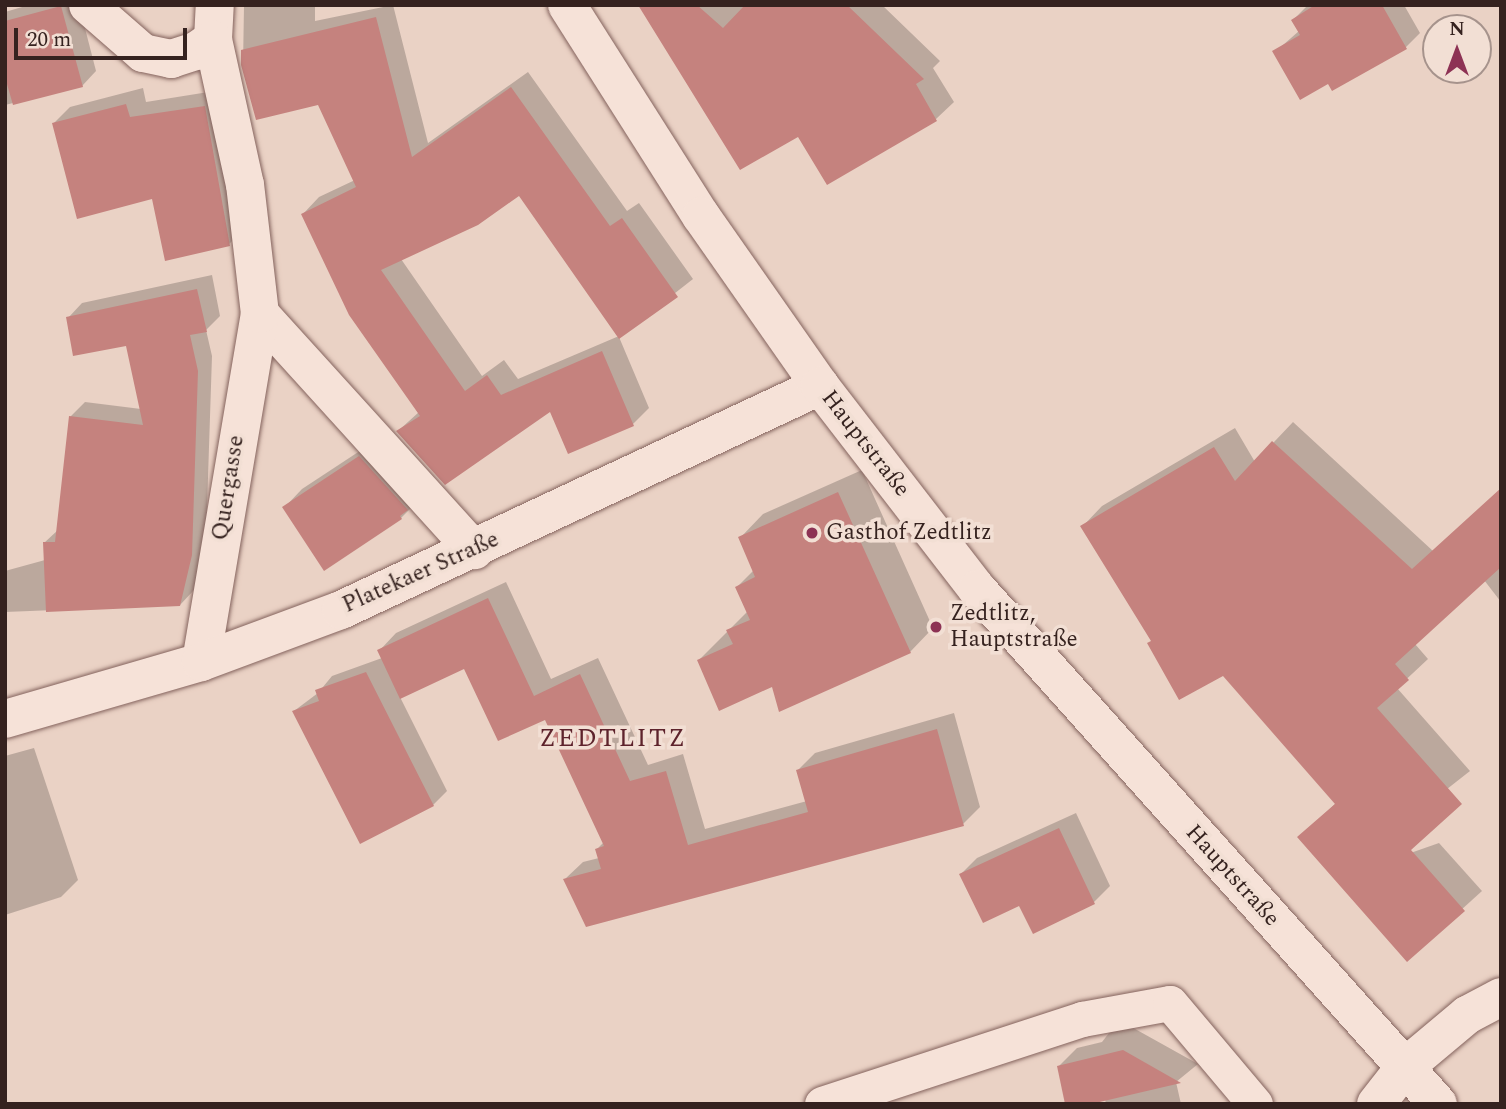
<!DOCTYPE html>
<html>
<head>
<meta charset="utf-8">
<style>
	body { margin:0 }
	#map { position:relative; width:1506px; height:1109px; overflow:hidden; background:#ead2c5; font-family:Spectral,serif }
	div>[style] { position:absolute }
	.shadow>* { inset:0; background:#0003 }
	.building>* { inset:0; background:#c5827e }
	.roads { filter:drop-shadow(0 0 2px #84635d) drop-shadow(0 0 2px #84635d) }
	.service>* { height:35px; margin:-17.5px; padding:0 17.5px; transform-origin:17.5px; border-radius:17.5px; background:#f6e2d8 }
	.minor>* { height:38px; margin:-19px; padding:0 19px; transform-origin:19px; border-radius:19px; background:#f6e2d8 }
	.secondary>* { height:38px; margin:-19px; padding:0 19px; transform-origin:19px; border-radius:19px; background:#f6e2d8 }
	.dots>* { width:19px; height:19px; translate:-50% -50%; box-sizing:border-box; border:4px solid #f2dfd4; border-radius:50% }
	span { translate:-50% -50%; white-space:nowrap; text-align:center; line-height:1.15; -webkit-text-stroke:7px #f2dfd4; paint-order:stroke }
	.street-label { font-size:23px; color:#35221f }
	.poi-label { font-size:23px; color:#35221f }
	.left { translate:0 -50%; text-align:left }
	.quarter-label { font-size:26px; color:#5e232c; letter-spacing:2px }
	.frame { position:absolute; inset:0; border:7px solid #35221f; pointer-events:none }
	.north { position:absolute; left:1422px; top:14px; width:70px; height:70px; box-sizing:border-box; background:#f2dfd4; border:2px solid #a6938c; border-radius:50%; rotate:0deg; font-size:19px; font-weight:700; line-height:28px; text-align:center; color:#35221f }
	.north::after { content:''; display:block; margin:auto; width:24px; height:32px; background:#8d3254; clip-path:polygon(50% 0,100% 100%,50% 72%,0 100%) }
	.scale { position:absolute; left:14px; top:28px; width:173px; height:32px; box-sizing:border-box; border:4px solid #35221f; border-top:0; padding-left:9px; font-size:21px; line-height:24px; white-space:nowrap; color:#35221f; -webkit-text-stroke:5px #f2dfd4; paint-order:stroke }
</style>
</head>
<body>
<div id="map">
	<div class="shadow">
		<i style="clip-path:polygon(29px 5px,79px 5px,96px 71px,82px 86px,5px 105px,5px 12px)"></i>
		<i style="clip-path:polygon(evenodd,244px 5px,315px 5px,315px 21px,393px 5px,428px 143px,528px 72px,627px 211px,639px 203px,693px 279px,619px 337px,649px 408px,633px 424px,551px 410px,398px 431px,419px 412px,303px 214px,319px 197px,355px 180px,318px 103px,257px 118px,243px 65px,244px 5px,520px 193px,619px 336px,518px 379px,504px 360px,482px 376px,401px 259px,520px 193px)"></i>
		<i style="clip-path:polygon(650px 5px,882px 5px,940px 61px,933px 68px,954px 102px,936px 119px,828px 182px,799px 134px)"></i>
		<i style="clip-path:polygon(1308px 5px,1404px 5px,1420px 33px,1406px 47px,1328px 82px,1275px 52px,1299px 31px,1293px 20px)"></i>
		<i style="clip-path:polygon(143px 88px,146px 102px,221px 90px,246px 228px,229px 244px,153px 197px,54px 123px,70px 107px)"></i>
		<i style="clip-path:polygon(212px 275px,220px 316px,206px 330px,212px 356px,206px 539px,194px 590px,180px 605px,5px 612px,5px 571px,45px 560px,44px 543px,58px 530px,70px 417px,85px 402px,141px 409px,127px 344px,68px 318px,82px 303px)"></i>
		<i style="clip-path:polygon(1293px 422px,1433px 551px,1501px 489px,1501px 602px,1484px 580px,1415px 644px,1428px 659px,1397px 688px,1470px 771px,1335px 877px,1320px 818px,1336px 803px,1223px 674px,1152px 641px,1083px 526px,1102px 506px,1235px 428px,1255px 462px)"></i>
		<i style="clip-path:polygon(378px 439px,419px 500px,401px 518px,284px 508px,302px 489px)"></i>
		<i style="clip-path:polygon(862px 470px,933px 628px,910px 652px,774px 685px,699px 660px,748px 611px,737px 587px,754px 570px,740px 538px,763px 514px)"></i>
		<i style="clip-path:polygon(506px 582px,551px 679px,598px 658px,648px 765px,683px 754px,705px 829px,807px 801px,798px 770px,815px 753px,954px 713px,980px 807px,963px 824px,565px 879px,583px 862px,599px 858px,597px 849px,604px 842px,546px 717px,465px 666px,400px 697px,447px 791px,433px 805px,294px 711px,318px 693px,332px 676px,382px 658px,379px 651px,396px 633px)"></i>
		<i style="clip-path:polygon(34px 748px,78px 880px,61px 897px,5px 915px,5px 756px)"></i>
		<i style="clip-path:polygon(1076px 813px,1110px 886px,1094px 902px,1020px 903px,961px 874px,977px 858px)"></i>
		<i style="clip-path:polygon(1439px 843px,1482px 891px,1407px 959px,1362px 870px)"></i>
		<i style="clip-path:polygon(1119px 1020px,1198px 1064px,1176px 1082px,1181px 1104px,1106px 1104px,1105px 1099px,1059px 1066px,1077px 1048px,1102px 1042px)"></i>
	</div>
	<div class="building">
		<i style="clip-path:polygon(638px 5px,697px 5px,723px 28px,745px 5px,847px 5px,924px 79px,916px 84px,937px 121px,827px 185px,798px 137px,740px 170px)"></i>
		<i style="clip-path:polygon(1315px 5px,1382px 5px,1407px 49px,1332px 91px,1328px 84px,1300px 100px,1272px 51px,1300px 35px,1291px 20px)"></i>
		<i style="clip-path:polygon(61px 6px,83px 87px,13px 105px,5px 77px,5px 21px)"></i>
		<i style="clip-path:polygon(376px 17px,412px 157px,511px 87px,610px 226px,622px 218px,678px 297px,619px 339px,519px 196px,478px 225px,381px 270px,465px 391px,487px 375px,501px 395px,602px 351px,634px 426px,568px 454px,550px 412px,445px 485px,396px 431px,420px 416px,349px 315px,301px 214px,356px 187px,318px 105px,256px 120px,241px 65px,241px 50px)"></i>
		<i style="clip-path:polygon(126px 104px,130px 117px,205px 106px,230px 246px,165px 261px,152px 199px,77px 219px,52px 123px)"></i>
		<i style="clip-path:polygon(197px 289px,207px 332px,190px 335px,198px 371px,192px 555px,180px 606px,46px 612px,43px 542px,55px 542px,69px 416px,143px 425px,126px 346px,73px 356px,66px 317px)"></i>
		<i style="clip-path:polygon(1272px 441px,1412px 569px,1501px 488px,1501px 567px,1395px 664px,1409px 680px,1377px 708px,1462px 804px,1411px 850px,1465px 911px,1407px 962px,1297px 837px,1335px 804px,1223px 676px,1179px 700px,1147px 643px,1151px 641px,1080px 526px,1214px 447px,1235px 481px)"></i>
		<i style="clip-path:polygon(359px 456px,408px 510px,400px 516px,402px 519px,324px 571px,282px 507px)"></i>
		<i style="clip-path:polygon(838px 492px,911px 653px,779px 712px,772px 687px,719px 711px,697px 660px,733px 644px,726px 630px,750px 620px,735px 587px,755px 577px,738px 537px)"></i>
		<i style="clip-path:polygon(488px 598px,534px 696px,580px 674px,630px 781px,666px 771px,688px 845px,808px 812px,796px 770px,937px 729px,964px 826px,586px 927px,563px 879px,601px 869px,595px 849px,604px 846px,545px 720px,498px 741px,464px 669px,400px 699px,377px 650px)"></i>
		<i style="clip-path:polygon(366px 672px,434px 806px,360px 844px,292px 711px,319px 701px,315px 690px)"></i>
		<i style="clip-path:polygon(1059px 828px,1095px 904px,1033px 934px,1019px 906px,983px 923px,959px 874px)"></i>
		<i style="clip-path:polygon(1123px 1050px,1181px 1083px,1091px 1104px,1065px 1104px,1057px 1066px)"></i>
	</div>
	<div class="roads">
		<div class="service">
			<i style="left:822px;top:1104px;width:274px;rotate:-18.1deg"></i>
			<i style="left:1082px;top:1019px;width:89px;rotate:-10.3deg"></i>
			<i style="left:1170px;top:1003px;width:132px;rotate:49.9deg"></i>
		</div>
		<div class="minor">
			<i style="left:88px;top:5px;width:73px;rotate:41.1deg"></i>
			<i style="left:143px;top:53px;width:29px;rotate:12deg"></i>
			<i style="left:171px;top:59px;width:26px;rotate:-18deg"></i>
			<i style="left:196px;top:51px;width:21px;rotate:-35deg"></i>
			<i style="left:213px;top:39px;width:34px;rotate:-87deg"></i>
			<i style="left:260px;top:314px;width:319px;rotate:47.8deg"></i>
			<i style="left:201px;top:662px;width:353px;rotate:-80.4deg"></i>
			<i style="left:260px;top:314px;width:130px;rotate:-96.6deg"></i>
			<i style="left:245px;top:185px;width:149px;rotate:-102.4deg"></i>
			<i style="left:5px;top:719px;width:204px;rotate:-16.2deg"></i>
			<i style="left:201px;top:662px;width:149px;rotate:-20.4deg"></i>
			<i style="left:341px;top:610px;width:529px;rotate:-25.06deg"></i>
			<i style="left:1376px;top:1104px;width:47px;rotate:-51.9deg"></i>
			<i style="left:1405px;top:1067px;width:81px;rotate:-40deg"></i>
			<i style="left:1467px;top:1015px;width:38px;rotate:-28deg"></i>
		</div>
		<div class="secondary">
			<i style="left:567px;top:5px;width:250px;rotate:57.6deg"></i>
			<i style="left:701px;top:216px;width:208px;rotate:55deg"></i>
			<i style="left:820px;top:386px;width:257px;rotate:52.3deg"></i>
			<i style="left:977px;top:589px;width:691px;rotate:48.17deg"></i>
		</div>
	</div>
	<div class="dots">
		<i style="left:812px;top:533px;background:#8d3254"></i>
		<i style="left:936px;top:627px;background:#8d3254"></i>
	</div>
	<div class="street-label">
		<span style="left:865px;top:444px;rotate:52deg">Hauptstraße</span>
		<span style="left:229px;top:488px;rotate:-81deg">Quergasse</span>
		<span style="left:421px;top:573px;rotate:-24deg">Platekaer Straße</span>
		<span style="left:1232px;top:876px;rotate:48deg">Hauptstraße</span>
	</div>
	<div class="poi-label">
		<span class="left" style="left:826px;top:533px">Gasthof Zedtlitz</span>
		<span class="left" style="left:950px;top:627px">Zedtlitz,<br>Hauptstraße</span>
	</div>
	<div class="quarter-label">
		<span style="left:613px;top:739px">ZEDTLITZ</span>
	</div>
	<div class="frame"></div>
	<div class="north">N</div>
	<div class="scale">20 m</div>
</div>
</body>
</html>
